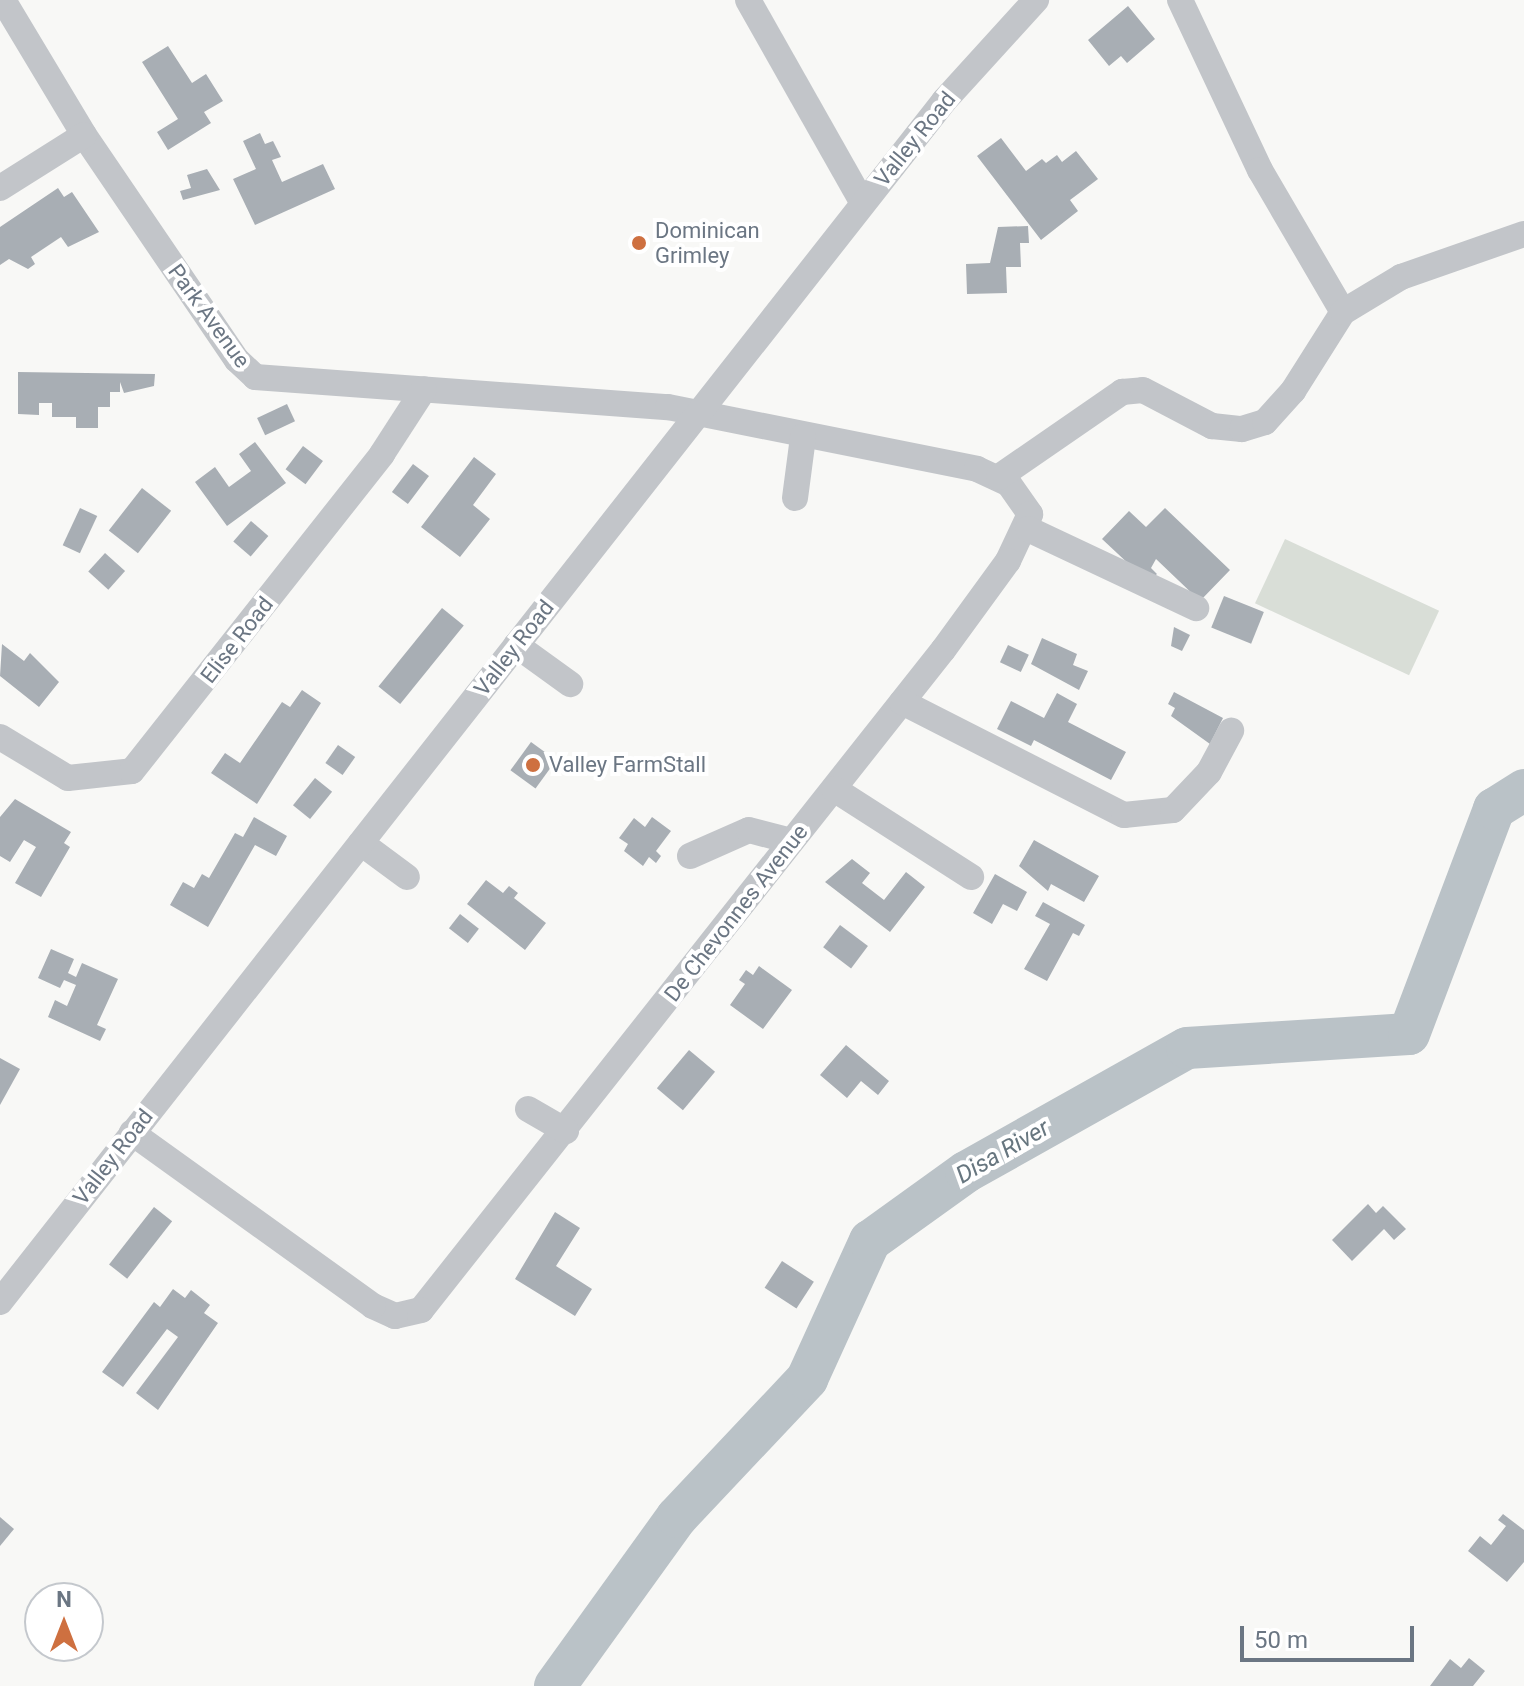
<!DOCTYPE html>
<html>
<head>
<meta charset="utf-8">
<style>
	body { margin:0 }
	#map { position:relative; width:1524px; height:1686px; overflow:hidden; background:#f8f8f6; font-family:Roboto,sans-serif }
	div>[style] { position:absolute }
	.green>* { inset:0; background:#d9ded7; transform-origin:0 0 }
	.river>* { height:42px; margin:-21px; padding:0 21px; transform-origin:21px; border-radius:21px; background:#bac2c7 }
	.building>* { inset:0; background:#a8aeb4; transform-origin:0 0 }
	.minor>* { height:26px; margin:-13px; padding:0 13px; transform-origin:13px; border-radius:13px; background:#c2c5c9 }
	.dots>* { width:22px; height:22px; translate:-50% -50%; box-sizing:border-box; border:4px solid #fff; border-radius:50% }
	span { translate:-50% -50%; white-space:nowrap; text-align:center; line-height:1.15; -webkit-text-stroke:8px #fff; paint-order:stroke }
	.street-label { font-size:22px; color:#6b7683 }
	.poi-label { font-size:22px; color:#6b7683 }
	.left { translate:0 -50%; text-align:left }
	.water-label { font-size:24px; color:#67767f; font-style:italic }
	.north { position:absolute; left:24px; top:1582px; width:80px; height:80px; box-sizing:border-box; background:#fff; border:2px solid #c4c8cd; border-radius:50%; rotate:0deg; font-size:22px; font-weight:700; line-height:32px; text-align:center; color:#6b7683 }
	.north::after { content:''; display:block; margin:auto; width:28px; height:36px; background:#ce7040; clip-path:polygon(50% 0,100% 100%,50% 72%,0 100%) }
	.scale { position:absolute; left:1240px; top:1626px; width:174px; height:36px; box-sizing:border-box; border:4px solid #6b7683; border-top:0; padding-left:10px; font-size:24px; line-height:28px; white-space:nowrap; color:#6b7683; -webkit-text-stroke:6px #fff; paint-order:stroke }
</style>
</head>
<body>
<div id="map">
	<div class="green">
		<i style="left:1285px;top:539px;width:170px;height:71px;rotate:25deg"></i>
	</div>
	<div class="river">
		<i style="left:555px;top:1686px;width:208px;rotate:-54.2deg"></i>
		<i style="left:677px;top:1517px;width:190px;rotate:-46.7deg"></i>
		<i style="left:807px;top:1379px;width:152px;rotate:-65.5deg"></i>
		<i style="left:870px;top:1241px;width:118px;rotate:-35.7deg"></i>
		<i style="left:966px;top:1172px;width:253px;rotate:-29.3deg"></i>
		<i style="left:1187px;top:1048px;width:222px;rotate:-3.6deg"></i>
		<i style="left:1409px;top:1034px;width:241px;rotate:-69.3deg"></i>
		<i style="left:1494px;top:809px;width:36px;rotate:-32deg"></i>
	</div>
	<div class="building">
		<i style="clip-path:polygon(1128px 6px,1155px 39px,1127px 63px,1121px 56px,1109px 66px,1088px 40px)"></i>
		<i style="clip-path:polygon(168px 46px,192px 83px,206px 74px,223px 101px,204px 112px,211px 123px,168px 150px,157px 132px,178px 119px,142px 62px)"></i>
		<i style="clip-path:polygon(260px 133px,265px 144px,273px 141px,281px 157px,272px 160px,282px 182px,323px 164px,335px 189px,255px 225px,233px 179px,256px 169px,243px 141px)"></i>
		<i style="clip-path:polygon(1001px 138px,1026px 171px,1042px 159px,1046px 163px,1057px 155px,1062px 162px,1076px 151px,1098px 179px,1070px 200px,1078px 211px,1041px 240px,977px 156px)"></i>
		<i style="clip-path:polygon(207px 169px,220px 190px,183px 200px,180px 191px,191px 188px,187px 175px)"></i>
		<i style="clip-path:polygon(58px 188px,64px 197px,72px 192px,99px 232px,68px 247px,61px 237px,31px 257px,35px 264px,28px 269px,9px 259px,0 265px,0 227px)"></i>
		<i style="clip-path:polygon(1028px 226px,1029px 243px,1020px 243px,1021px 267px,1006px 267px,1007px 293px,967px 294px,966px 264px,990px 263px,998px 227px)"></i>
		<i style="clip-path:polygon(18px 372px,155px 374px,154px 386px,124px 393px,120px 382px,120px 392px,110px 392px,110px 407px,98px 407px,98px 428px,76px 428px,76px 417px,52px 417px,52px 403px,39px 403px,39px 415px,18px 414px)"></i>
		<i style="left:287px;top:404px;width:19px;height:33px;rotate:65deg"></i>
		<i style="clip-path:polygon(255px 442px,286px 483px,227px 526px,195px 482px,215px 467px,229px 487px,251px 471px,239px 454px)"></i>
		<i style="left:303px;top:446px;width:25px;height:29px;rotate:37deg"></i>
		<i style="clip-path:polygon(474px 457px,496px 474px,473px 505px,490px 519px,460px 557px,421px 527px)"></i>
		<i style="left:413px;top:464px;width:20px;height:35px;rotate:37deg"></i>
		<i style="left:142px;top:488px;width:37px;height:54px;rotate:38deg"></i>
		<i style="left:80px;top:508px;width:19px;height:41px;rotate:25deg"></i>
		<i style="clip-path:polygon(1165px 508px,1230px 570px,1200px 601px,1156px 559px,1151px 568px,1157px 574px,1148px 582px,1102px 539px,1129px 511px,1146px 527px)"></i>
		<i style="left:251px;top:521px;width:23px;height:27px;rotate:41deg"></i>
		<i style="left:105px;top:553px;width:27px;height:25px;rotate:42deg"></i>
		<i style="left:1224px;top:596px;width:43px;height:34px;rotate:22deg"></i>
		<i style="left:442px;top:608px;width:28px;height:101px;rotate:39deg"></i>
		<i style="clip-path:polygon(1174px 627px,1190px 635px,1182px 651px,1171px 646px)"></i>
		<i style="clip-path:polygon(1042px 638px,1077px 654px,1073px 665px,1088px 671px,1079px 690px,1031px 664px)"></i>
		<i style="clip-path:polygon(2px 644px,24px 661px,30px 653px,59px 682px,39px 707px,0 676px)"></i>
		<i style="left:1008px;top:645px;width:23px;height:19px;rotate:25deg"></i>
		<i style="clip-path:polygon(302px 690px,321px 703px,257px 804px,211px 773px,225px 753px,240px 763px,282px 702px,290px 707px)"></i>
		<i style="clip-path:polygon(1174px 692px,1223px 718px,1210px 744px,1171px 716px,1175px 708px,1168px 704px)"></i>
		<i style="clip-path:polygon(1057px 693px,1077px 704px,1068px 722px,1126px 752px,1111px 780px,1034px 740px,1031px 746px,997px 729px,1011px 701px,1044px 718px)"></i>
		<i style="left:531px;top:742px;width:31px;height:35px;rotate:36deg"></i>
		<i style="left:338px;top:745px;width:21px;height:22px;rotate:35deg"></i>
		<i style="left:315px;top:778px;width:22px;height:35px;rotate:39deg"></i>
		<i style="clip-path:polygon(15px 799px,71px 832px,64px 843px,70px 847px,41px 897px,15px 883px,36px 847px,24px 840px,10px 862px,0 856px,0 817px)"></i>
		<i style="clip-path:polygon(254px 817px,287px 836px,276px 856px,255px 845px,208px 927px,170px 905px,183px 882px,194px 888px,202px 874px,209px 878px,235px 833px,243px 837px)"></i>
		<i style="clip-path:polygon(652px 817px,671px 831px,656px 851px,661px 856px,656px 863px,649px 857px,643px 866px,624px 851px,628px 844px,619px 838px,634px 818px,645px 827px)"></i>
		<i style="clip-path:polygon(1034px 840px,1099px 876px,1084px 902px,1051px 884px,1048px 891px,1019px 866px)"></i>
		<i style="clip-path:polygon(852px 859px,870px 873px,862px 883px,884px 900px,906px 872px,925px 887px,890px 932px,825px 882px)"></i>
		<i style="clip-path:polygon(995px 874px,1027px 892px,1017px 911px,1003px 904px,992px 924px,973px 913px)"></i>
		<i style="clip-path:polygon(486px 880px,503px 893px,509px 886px,518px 893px,514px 898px,546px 923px,525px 950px,467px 904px)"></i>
		<i style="clip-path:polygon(1043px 902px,1085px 925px,1079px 936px,1073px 933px,1047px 981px,1024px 969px,1050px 924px,1035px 916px)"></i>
		<i style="left:460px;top:914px;width:24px;height:18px;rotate:38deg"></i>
		<i style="left:840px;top:925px;width:35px;height:28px;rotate:37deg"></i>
		<i style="clip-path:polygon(51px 949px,74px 959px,68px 973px,76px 977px,82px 963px,118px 979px,97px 1025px,106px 1029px,100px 1041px,48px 1017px,55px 1000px,67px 1006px,76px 985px,64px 980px,60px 988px,38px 978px)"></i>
		<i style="clip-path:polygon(759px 966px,792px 990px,763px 1029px,730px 1005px,745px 984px,739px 980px,746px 970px,753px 975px)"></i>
		<i style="clip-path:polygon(846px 1045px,889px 1081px,878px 1095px,861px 1081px,847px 1098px,820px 1075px)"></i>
		<i style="left:689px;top:1050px;width:34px;height:50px;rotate:40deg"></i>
		<i style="clip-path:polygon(0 1058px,20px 1069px,0 1105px)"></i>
		<i style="clip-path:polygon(1368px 1204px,1376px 1213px,1383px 1206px,1406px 1229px,1394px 1240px,1384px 1229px,1352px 1261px,1332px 1240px)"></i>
		<i style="left:154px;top:1207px;width:23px;height:73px;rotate:38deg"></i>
		<i style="clip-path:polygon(555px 1212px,580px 1228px,556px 1266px,592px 1289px,575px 1316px,515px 1279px)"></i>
		<i style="left:782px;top:1261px;width:38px;height:32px;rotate:33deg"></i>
		<i style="clip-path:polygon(173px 1289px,185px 1298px,191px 1290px,210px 1305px,204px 1313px,218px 1323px,158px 1410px,136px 1393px,178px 1337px,167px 1329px,123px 1387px,102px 1372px,154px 1302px,160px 1307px)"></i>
		<i style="clip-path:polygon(1503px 1514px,1524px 1530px,1524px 1562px,1507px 1582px,1468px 1551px,1480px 1536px,1491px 1545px,1506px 1526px,1498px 1520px)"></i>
		<i style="clip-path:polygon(0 1517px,14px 1529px,0 1546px)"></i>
		<i style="clip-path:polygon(1469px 1658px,1485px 1671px,1473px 1686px,1430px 1686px,1450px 1659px,1461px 1668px)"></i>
	</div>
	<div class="minor">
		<i style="left:3px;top:0;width:157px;rotate:59deg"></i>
		<i style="left:84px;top:135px;width:272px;rotate:55.8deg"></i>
		<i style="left:237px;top:360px;width:25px;rotate:43deg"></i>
		<i style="left:255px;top:377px;width:414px;rotate:4.2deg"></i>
		<i style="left:668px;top:407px;width:315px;rotate:11.3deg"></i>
		<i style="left:977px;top:469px;width:35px;rotate:25deg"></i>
		<i style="left:1009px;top:484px;width:37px;rotate:55deg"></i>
		<i style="left:1030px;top:514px;width:52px;rotate:115.1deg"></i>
		<i style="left:1008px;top:561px;width:110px;rotate:126.1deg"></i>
		<i style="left:943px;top:650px;width:841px;rotate:128.34deg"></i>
		<i style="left:421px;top:1310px;width:27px;rotate:167deg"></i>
		<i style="left:395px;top:1316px;width:24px;rotate:-156deg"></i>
		<i style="left:373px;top:1306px;width:297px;rotate:-144.3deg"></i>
		<i style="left:748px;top:0;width:233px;rotate:60.5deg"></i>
		<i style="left:1180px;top:0;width:188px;rotate:64.8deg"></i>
		<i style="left:1260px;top:170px;width:164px;rotate:59.7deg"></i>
		<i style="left:0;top:188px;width:99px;rotate:-32.2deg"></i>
		<i style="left:999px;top:477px;width:150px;rotate:-34.6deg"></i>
		<i style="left:1122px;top:392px;width:21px;rotate:-5deg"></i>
		<i style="left:1143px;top:390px;width:78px;rotate:27.6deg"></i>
		<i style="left:1212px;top:426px;width:30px;rotate:6deg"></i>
		<i style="left:1242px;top:429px;width:24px;rotate:-17deg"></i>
		<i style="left:1265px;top:422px;width:42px;rotate:-47.9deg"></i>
		<i style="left:1293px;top:391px;width:93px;rotate:-57.7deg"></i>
		<i style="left:1343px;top:312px;width:68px;rotate:-31.1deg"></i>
		<i style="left:1401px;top:277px;width:130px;rotate:-19.3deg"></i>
		<i style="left:795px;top:498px;width:62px;rotate:-82.5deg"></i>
		<i style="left:1028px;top:529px;width:186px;rotate:25.2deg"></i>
		<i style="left:516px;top:645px;width:67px;rotate:35.8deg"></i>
		<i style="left:902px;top:702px;width:249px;rotate:27deg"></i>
		<i style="left:1124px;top:815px;width:49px;rotate:-5.8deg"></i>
		<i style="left:1173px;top:810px;width:52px;rotate:-46.5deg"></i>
		<i style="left:1209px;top:772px;width:47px;rotate:-61.8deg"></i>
		<i style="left:0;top:737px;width:79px;rotate:31.1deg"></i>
		<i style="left:68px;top:778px;width:64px;rotate:-6.2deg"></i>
		<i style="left:132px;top:771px;width:404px;rotate:-51.7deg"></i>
		<i style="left:382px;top:454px;width:77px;rotate:-57.1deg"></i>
		<i style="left:834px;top:789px;width:163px;rotate:32.7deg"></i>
		<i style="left:361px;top:843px;width:57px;rotate:36.5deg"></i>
		<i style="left:690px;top:856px;width:64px;rotate:-23.8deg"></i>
		<i style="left:749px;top:830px;width:43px;rotate:14.7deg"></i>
		<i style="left:528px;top:1109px;width:44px;rotate:30.1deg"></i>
		<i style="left:0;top:1302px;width:1528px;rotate:-51.83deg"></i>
		<i style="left:944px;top:101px;width:137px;rotate:-47.7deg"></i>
	</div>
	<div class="dots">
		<i style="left:639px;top:243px;background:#ce7040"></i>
		<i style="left:533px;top:765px;background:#ce7040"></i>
	</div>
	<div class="street-label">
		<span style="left:915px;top:139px;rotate:-51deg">Valley Road</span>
		<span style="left:209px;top:316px;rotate:54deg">Park Avenue</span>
		<span style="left:237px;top:640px;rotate:-52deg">Elise Road</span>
		<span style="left:514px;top:648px;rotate:-52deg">Valley Road</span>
		<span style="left:736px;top:913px;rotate:-52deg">De Chevonnes Avenue</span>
		<span style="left:113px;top:1157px;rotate:-52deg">Valley Road</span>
	</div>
	<div class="poi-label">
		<span class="left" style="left:655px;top:243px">Dominican<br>Grimley</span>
		<span class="left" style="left:549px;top:765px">Valley FarmStall</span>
	</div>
	<div class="water-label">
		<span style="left:1003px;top:1152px;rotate:-30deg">Disa River</span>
	</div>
	<div class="north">N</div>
	<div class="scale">50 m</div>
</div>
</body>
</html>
